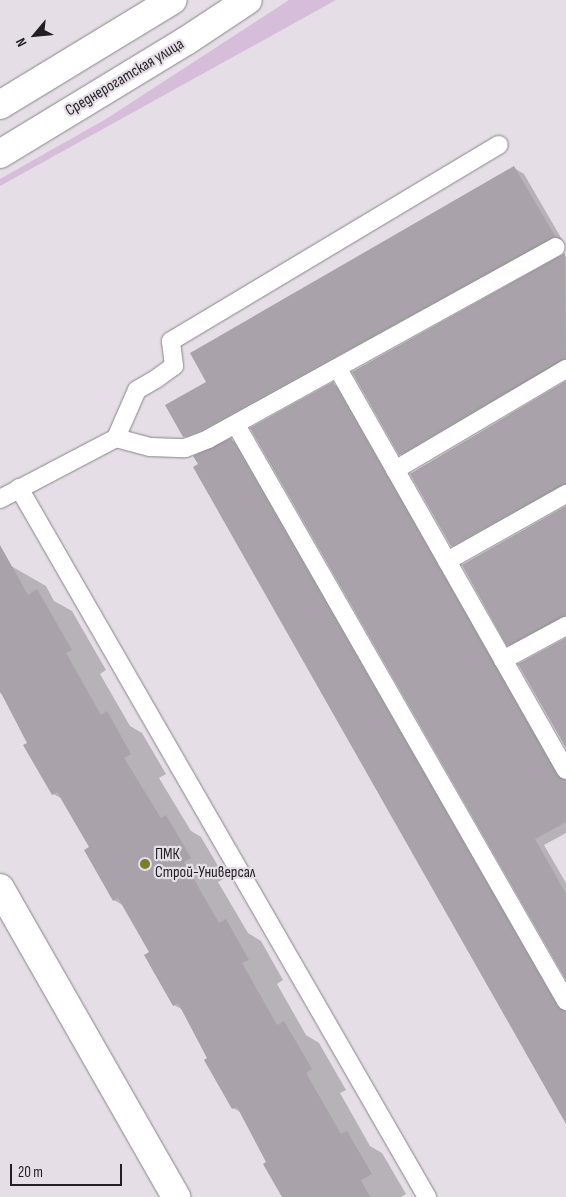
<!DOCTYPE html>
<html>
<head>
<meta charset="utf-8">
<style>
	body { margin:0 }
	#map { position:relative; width:566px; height:1197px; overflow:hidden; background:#e5dee6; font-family:"Sofia Sans Condensed",sans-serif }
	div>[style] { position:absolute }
	.green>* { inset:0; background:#d6bdda }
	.shadow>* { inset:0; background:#0003 }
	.building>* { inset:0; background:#a9a2aa }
	.roads { filter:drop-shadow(0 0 1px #8a838b) drop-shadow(0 0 1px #8a838b) }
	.service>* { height:18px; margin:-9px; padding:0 9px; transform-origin:9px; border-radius:9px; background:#fff }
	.minor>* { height:28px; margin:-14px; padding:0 14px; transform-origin:14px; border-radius:14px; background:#fff }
	.tertiary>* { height:28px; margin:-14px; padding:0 14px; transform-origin:14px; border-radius:14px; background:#fff }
	.dots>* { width:14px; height:14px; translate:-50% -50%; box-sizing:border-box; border:2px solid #e5dee6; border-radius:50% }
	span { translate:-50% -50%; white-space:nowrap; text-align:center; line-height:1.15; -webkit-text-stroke:4.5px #e5dee6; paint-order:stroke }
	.street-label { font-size:16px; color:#211f22 }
	.poi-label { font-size:16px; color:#211f22 }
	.left { translate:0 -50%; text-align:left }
	.north { position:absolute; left:10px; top:10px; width:50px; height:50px; -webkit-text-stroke:4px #e5dee6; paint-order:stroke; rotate:242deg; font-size:14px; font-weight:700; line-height:20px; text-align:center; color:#211f22 }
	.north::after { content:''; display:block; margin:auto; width:18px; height:22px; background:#211f22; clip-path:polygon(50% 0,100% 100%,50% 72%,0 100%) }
	.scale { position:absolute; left:10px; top:1164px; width:112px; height:22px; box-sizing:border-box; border:2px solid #211f22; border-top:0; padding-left:6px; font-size:15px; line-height:18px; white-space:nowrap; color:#211f22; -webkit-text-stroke:4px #e5dee6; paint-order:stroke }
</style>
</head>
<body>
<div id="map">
	<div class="green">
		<i style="clip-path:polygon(289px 0,336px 0,0 186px,0 179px,106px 119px)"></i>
	</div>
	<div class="shadow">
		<i style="clip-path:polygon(514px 168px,524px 174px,564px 243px,194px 442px,184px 436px,207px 382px)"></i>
		<i style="clip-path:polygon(564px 255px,566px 257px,566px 368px,410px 460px,400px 454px)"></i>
		<i style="clip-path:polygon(566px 383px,566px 493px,462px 551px,452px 546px,411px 474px)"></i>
		<i style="clip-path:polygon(333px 384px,343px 389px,566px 781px,566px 833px,544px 845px,566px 883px,566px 977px)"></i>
		<i style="clip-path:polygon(231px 440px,242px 446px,566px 1012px,566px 1121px)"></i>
		<i style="clip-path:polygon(566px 508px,566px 625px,519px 651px,508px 645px)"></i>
		<i style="clip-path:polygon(11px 566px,46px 586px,54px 601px,72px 611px,106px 670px,100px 674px,130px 726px,142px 733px,166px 774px,159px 778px,191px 831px,201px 837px,225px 878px,218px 882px,248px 933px,261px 941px,283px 980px,277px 984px,306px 1035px,319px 1043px,346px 1090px,340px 1093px,370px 1146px,382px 1153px,406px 1194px,401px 1197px,284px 1197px,242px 1113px,233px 1108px,183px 1010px,174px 1005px,151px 953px,124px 906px,114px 900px,91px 847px,63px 799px,53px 794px,29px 743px,3px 695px,0 693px,0 572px)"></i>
	</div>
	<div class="building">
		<i style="clip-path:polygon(514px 166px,555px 236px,203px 429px,183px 437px,165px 405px,206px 382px,190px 353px)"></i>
		<i style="clip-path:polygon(565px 253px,566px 358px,399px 455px,352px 372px)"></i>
		<i style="clip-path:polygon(566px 381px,566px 483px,451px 546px,410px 474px)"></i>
		<i style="clip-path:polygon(333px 382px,557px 775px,566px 781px,566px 822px,535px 839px,566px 894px,566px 980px,250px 428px)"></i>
		<i style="clip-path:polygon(231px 438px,557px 1006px,566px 1012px,566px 1124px,193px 467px,198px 464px,193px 456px)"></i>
		<i style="clip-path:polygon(566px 506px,566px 615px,507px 646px,462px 565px)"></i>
		<i style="clip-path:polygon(0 545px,28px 595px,37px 589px,72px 650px,66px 653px,101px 715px,107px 711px,131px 754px,124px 758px,161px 818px,166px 815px,191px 858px,184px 862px,219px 923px,226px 919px,249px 960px,242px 963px,277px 1025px,284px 1021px,312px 1069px,306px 1073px,341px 1134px,347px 1131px,372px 1174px,361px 1180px,370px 1197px,282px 1197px,263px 1164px,266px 1162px,237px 1107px,232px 1109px,204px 1060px,207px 1058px,178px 1003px,173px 1006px,144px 955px,149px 952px,118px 898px,113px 901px,84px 850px,89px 847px,57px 792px,52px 795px,23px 745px,27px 743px,0 691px)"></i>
		<i style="clip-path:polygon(566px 638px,566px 748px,518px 664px)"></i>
	</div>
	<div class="roads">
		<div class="service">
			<i style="left:338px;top:369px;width:461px;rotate:60.4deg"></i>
			<i style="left:236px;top:425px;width:664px;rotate:60.19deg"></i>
			<i style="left:116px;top:438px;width:35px;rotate:15deg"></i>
			<i style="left:150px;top:447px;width:35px;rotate:2deg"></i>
			<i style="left:185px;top:448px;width:25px;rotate:-21deg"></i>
			<i style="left:208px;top:439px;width:397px;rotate:-28.9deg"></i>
			<i style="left:395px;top:470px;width:199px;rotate:-30.6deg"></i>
			<i style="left:19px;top:488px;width:818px;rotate:60.08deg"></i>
			<i style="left:0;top:499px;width:131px;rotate:-27.7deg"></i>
			<i style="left:116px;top:438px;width:52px;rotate:-66.4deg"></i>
			<i style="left:137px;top:390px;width:22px;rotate:-30deg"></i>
			<i style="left:156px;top:379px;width:22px;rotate:-36deg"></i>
			<i style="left:174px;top:366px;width:25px;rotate:-97deg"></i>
			<i style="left:171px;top:341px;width:382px;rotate:-30.9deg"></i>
			<i style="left:447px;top:561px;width:137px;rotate:-29.4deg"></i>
			<i style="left:503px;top:660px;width:72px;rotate:-28.4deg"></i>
		</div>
		<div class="minor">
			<i style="left:0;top:888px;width:356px;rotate:60.3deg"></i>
		</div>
		<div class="tertiary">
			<i style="left:0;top:105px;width:202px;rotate:-31.3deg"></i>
			<i style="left:0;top:154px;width:218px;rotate:-31.3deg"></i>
			<i style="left:186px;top:41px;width:74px;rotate:-33.5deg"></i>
		</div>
	</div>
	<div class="dots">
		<i style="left:145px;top:864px;background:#7a7e28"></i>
	</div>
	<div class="street-label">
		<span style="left:125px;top:78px;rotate:-31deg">Среднерогатская улица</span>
	</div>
	<div class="poi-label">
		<span class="left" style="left:155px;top:864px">ПМК<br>Строй-Универсал</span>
	</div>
	<div class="north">N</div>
	<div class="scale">20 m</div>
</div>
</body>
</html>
